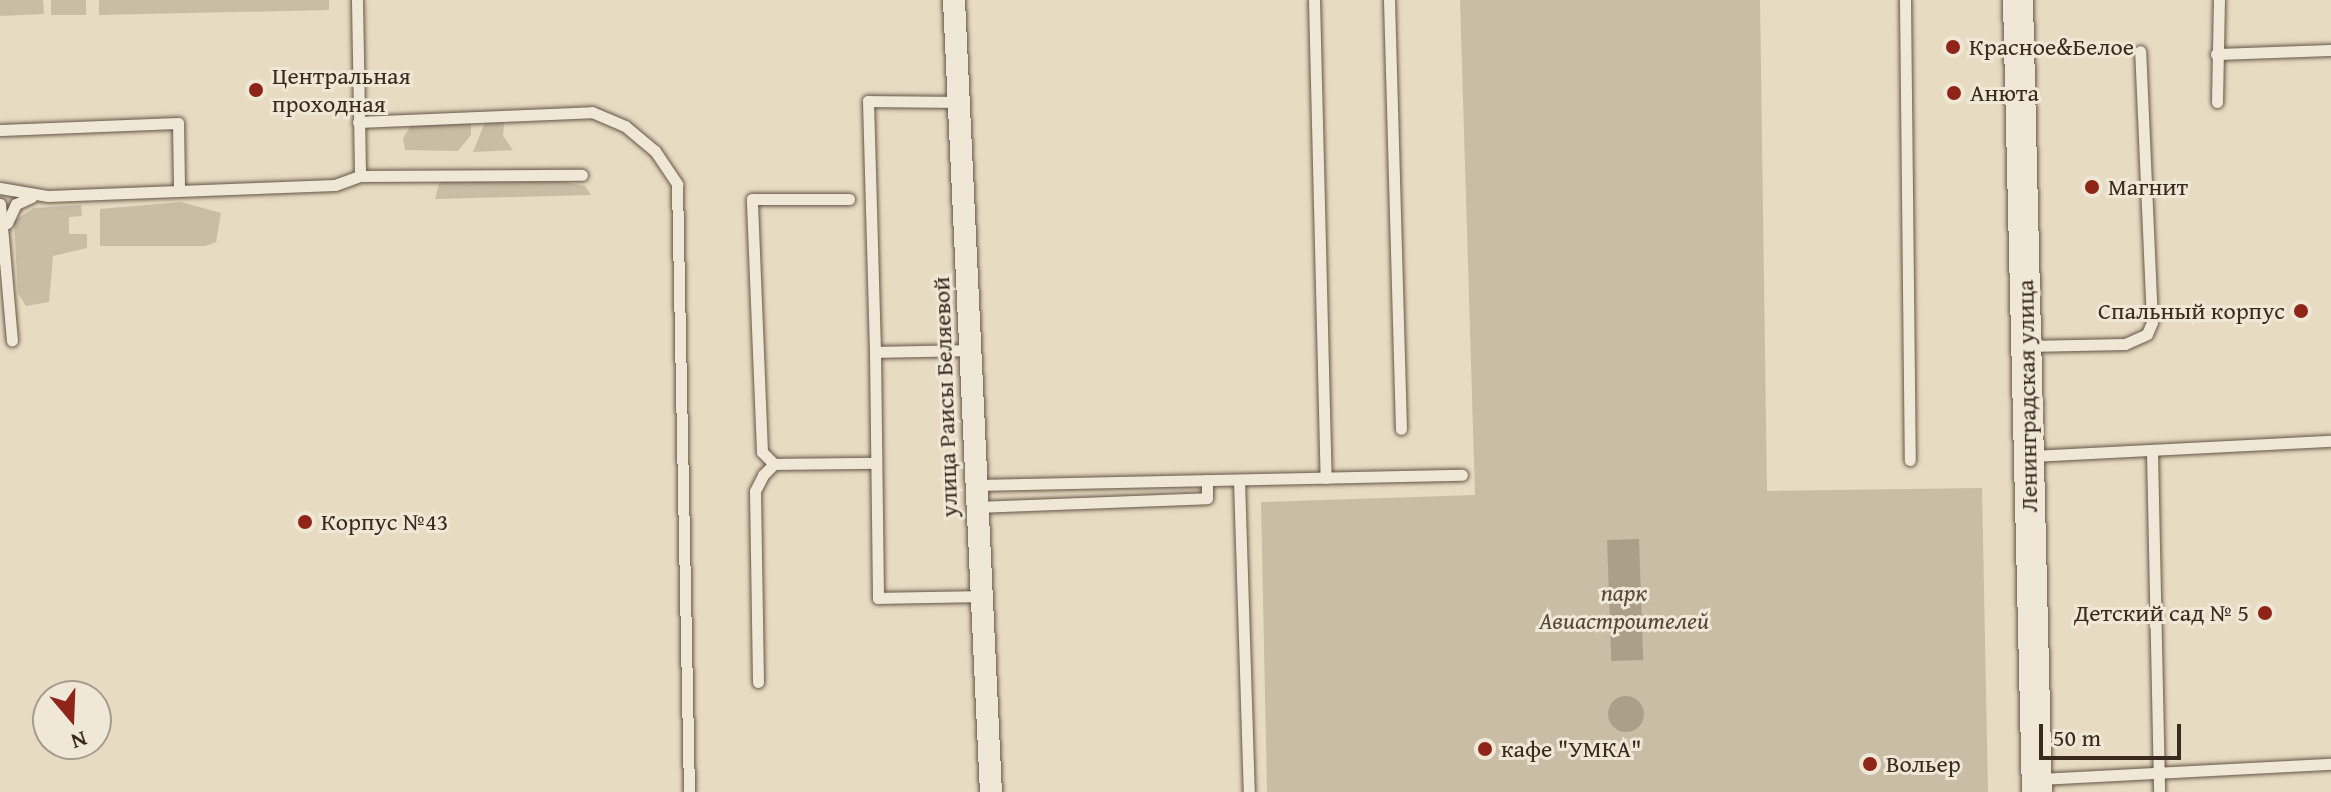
<!DOCTYPE html>
<html>
<head>
<meta charset="utf-8">
<style>
	body { margin:0 }
	#map { position:relative; width:2331px; height:792px; overflow:hidden; background:#e7dbc2; font-family:"Gentium Book Plus",serif }
	div>[style] { position:absolute }
	.green>* { inset:0; background:#c9bda6; transform-origin:0 0 }
	.water>* { inset:0; background:#ac9f8a; transform-origin:0 0 }
	.round { border-radius:50% }
	.roads { filter:drop-shadow(0 0 2px #645646) drop-shadow(0 0 2px #645646) }
	.service>* { height:11px; margin:-5.5px; padding:0 5.5px; transform-origin:5.5px; border-radius:5.5px; background:#efe8d7 }
	.minor>* { height:22px; margin:-11px; padding:0 11px; transform-origin:11px; border-radius:11px; background:#efe8d7 }
	.secondary>* { height:30px; margin:-15px; padding:0 15px; transform-origin:15px; border-radius:15px; background:#efe8d7 }
	.dots>* { width:22px; height:22px; translate:-50% -50%; box-sizing:border-box; border:4px solid #efe8d7; border-radius:50% }
	span { translate:-50% -50%; white-space:nowrap; text-align:center; line-height:1.15; -webkit-text-stroke:6px #efe8d7; paint-order:stroke }
	.poi-label { font-size:24px; color:#392a1d }
	.left { translate:0 -50%; text-align:left }
	.right { translate:-100% -50%; text-align:right }
	.street-label { font-size:24px; color:#392a1d }
	.park-label { font-size:24px; color:#564738; font-style:italic }
	.north { position:absolute; left:32px; top:680px; width:80px; height:80px; box-sizing:border-box; background:#efe8d7; border:2px solid #a69c8d; border-radius:50%; rotate:161deg; font-size:22px; font-weight:700; line-height:32px; text-align:center; color:#392a1d }
	.north::after { content:''; display:block; margin:auto; width:28px; height:36px; background:#8f2418; clip-path:polygon(50% 0,100% 100%,50% 72%,0 100%) }
	.scale { position:absolute; left:2039px; top:724px; width:142px; height:36px; box-sizing:border-box; border:4px solid #392a1d; border-top:0; padding-left:10px; font-size:24px; line-height:28px; white-space:nowrap; color:#392a1d; -webkit-text-stroke:6px #efe8d7; paint-order:stroke }
</style>
</head>
<body>
<div id="map">
	<div class="green">
		<i style="clip-path:polygon(0 0,43px 0,44px 14px,0 16px)"></i>
		<i style="left:51px;top:0;width:35px;height:15px"></i>
		<i style="clip-path:polygon(99px 0,329px 0,329px 10px,99px 15px)"></i>
		<i style="clip-path:polygon(1460px 0,1760px 0,1767px 491px,1982px 488px,1988px 792px,1267px 792px,1261px 502px,1475px 495px)"></i>
		<i style="clip-path:polygon(471px 121px,471px 135px,458px 151px,405px 150px,403px 138px,413px 122px)"></i>
		<i style="clip-path:polygon(485px 122px,504px 122px,503px 136px,513px 150px,473px 152px)"></i>
		<i style="clip-path:polygon(440px 180px,563px 182px,585px 186px,591px 195px,435px 199px)"></i>
		<i style="clip-path:polygon(181px 202px,221px 213px,216px 242px,205px 246px,100px 246px,100px 209px)"></i>
		<i style="clip-path:polygon(81px 205px,82px 216px,69px 217px,69px 234px,87px 234px,87px 248px,53px 256px,49px 302px,26px 306px,18px 293px,14px 221px,34px 208px)"></i>
	</div>
	<div class="water">
		<i style="left:1639px;top:539px;width:121px;height:32px;rotate:88deg"></i>
		<i class="round" style="left:1608px;top:696px;width:36px;height:36px"></i>
	</div>
	<div class="roads">
		<div class="service">
			<i style="left:357px;top:0;width:176px;rotate:89deg"></i>
			<i style="left:1314px;top:0;width:478px;rotate:88.6deg"></i>
			<i style="left:1389px;top:0;width:429px;rotate:88.4deg"></i>
			<i style="left:1905px;top:0;width:460px;rotate:89.4deg"></i>
			<i style="left:2216px;top:54px;width:115px;rotate:-2deg"></i>
			<i style="left:959px;top:102px;width:91px;rotate:-179.4deg"></i>
			<i style="left:868px;top:101px;width:251px;rotate:88.4deg"></i>
			<i style="left:875px;top:352px;width:94px;rotate:-1.2deg"></i>
			<i style="left:2217px;top:102px;width:102px;rotate:-88.9deg"></i>
			<i style="left:358px;top:122px;width:234px;rotate:-2.4deg"></i>
			<i style="left:592px;top:112px;width:36px;rotate:23deg"></i>
			<i style="left:625px;top:126px;width:39px;rotate:40deg"></i>
			<i style="left:655px;top:151px;width:40px;rotate:56deg"></i>
			<i style="left:677px;top:184px;width:608px;rotate:88.87deg"></i>
			<i style="left:0;top:130px;width:178px;rotate:-2.3deg"></i>
			<i style="left:178px;top:123px;width:65px;rotate:89.1deg"></i>
			<i style="left:0;top:188px;width:49px;rotate:9.5deg"></i>
			<i style="left:48px;top:196px;width:287px;rotate:-2.2deg"></i>
			<i style="left:335px;top:185px;width:27px;rotate:-20deg"></i>
			<i style="left:360px;top:176px;width:222px;rotate:-0.3deg"></i>
			<i style="left:0;top:204px;width:137px;rotate:85deg"></i>
			<i style="left:7px;top:223px;width:21px;rotate:-65deg"></i>
			<i style="left:16px;top:204px;width:17px;rotate:-24deg"></i>
			<i style="left:2027px;top:346px;width:98px;rotate:-1.2deg"></i>
			<i style="left:2125px;top:344px;width:24px;rotate:-24deg"></i>
			<i style="left:2147px;top:334px;width:13px;rotate:-67deg"></i>
			<i style="left:2152px;top:322px;width:271px;rotate:-92.5deg"></i>
			<i style="left:875px;top:352px;width:246px;rotate:89.3deg"></i>
			<i style="left:878px;top:598px;width:102px;rotate:-1.1deg"></i>
			<i style="left:2152px;top:452px;width:340px;rotate:88.8deg"></i>
			<i style="left:2032px;top:456px;width:299px;rotate:-2.9deg"></i>
			<i style="left:774px;top:464px;width:17px;rotate:-135deg"></i>
			<i style="left:762px;top:452px;width:253px;rotate:-92.3deg"></i>
			<i style="left:752px;top:199px;width:97px"></i>
			<i style="left:1239px;top:480px;width:312px;rotate:88.2deg"></i>
			<i style="left:976px;top:485px;width:486px;rotate:-1.2deg"></i>
			<i style="left:976px;top:507px;width:231px;rotate:-2.2deg"></i>
			<i style="left:1207px;top:498px;width:18px;rotate:-90deg"></i>
			<i style="left:758px;top:682px;width:191px;rotate:-90.9deg"></i>
			<i style="left:755px;top:491px;width:18px;rotate:-63deg"></i>
			<i style="left:763px;top:475px;width:16px;rotate:-45deg"></i>
			<i style="left:774px;top:464px;width:102px;rotate:-0.6deg"></i>
			<i style="left:2040px;top:779px;width:291px;rotate:-3deg"></i>
		</div>
		<div class="minor">
			<i style="left:954px;top:0;width:793px;rotate:87.33deg"></i>
		</div>
		<div class="secondary">
			<i style="left:2018px;top:0;width:792px;rotate:88.63deg"></i>
		</div>
	</div>
	<div class="dots">
		<i style="left:1953px;top:47px;background:#8f2418"></i>
		<i style="left:256px;top:90px;background:#8f2418"></i>
		<i style="left:1954px;top:93px;background:#8f2418"></i>
		<i style="left:2092px;top:187px;background:#8f2418"></i>
		<i style="left:2301px;top:311px;background:#8f2418"></i>
		<i style="left:305px;top:522px;background:#8f2418"></i>
		<i style="left:2265px;top:613px;background:#8f2418"></i>
		<i style="left:1485px;top:749px;background:#8f2418"></i>
		<i style="left:1870px;top:764px;background:#8f2418"></i>
	</div>
	<div class="poi-label">
		<span class="left" style="left:1969px;top:47px">Красное&amp;Белое</span>
		<span class="left" style="left:272px;top:90px">Центральная<br>проходная</span>
		<span class="left" style="left:1970px;top:93px">Анюта</span>
		<span class="left" style="left:2108px;top:187px">Магнит</span>
		<span class="right" style="left:2285px;top:311px">Спальный корпус</span>
		<span class="left" style="left:321px;top:522px">Корпус №43</span>
		<span class="right" style="left:2249px;top:613px">Детский сад № 5</span>
		<span class="left" style="left:1501px;top:749px">кафе "УМКА"</span>
		<span class="left" style="left:1886px;top:764px">Вольер</span>
	</div>
	<div class="street-label">
		<span style="left:2027px;top:396px;rotate:-91deg">Ленинградская улица</span>
		<span style="left:945px;top:397px;rotate:-92deg">улица Раисы Беляевой</span>
	</div>
	<div class="park-label">
		<span style="left:1624px;top:607px">парк<br>Авиастроителей</span>
	</div>
	<div class="north">N</div>
	<div class="scale">50 m</div>
</div>
</body>
</html>
